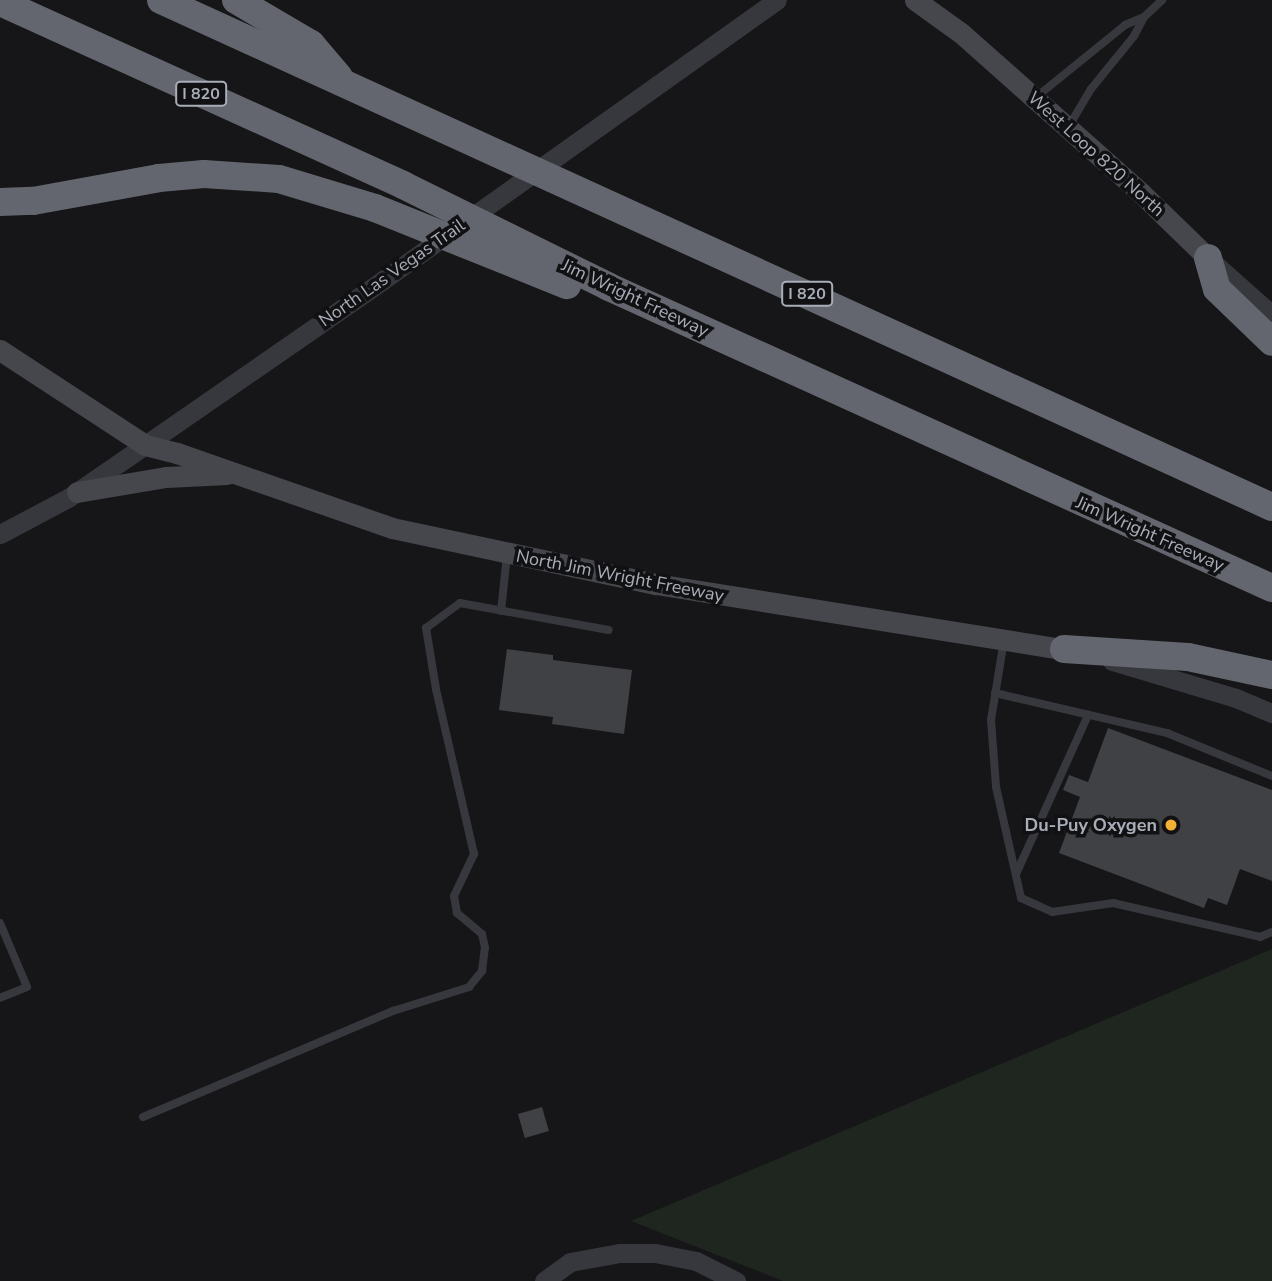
<!DOCTYPE html>
<html>
<head>
<meta charset="utf-8">
<style>
	body { margin:0 }
	#map { position:relative; width:1272px; height:1281px; overflow:hidden; background:#161618; font-family:"Nunito Sans",sans-serif }
	div>[style] { position:absolute }
	.green>* { inset:0; background:#1e261f }
	.building>* { inset:0; background:#404145; transform-origin:0 0 }
	.service>* { height:8px; margin:-4px; padding:0 4px; transform-origin:4px; border-radius:4px; background:#37383d }
	.tertiary>* { height:19px; margin:-9.5px; padding:0 9.5px; transform-origin:9.5px; border-radius:9.5px; background:#37383d }
	.secondary>* { height:21px; margin:-10.5px; padding:0 10.5px; transform-origin:10.5px; border-radius:10.5px; background:#45474d }
	.motorway>* { height:28px; margin:-14px; padding:0 14px; transform-origin:14px; border-radius:14px; background:#63666e }
	.dots>* { width:19px; height:19px; translate:-50% -50%; box-sizing:border-box; border:4px solid #111113; border-radius:50% }
	span { translate:-50% -50%; white-space:nowrap; text-align:center; line-height:1.15; -webkit-text-stroke:7px #111113; paint-order:stroke }
	.shield-label span { padding:2px 5px; background:#111113; border:2px solid; border-radius:5px; -webkit-text-stroke-width:0 }
	.shield-label { font-size:16px; color:#a8adb8; font-weight:700 }
	.street-label { font-size:18px; color:#a8adb8 }
	.poi-label { font-size:18px; color:#a8adb8; font-weight:700 }
	.right { translate:-100% -50%; text-align:right }
</style>
</head>
<body>
<div id="map">
	<div class="green">
		<i style="clip-path:polygon(1272px 949px,1272px 1281px,783px 1281px,631px 1221px)"></i>
	</div>
	<div class="building">
		<i style="clip-path:polygon(507px 649px,553px 655px,553px 660px,632px 670px,624px 734px,552px 724px,553px 717px,499px 710px)"></i>
		<i style="clip-path:polygon(1108px 728px,1272px 790px,1272px 881px,1240px 869px,1227px 905px,1208px 898px,1204px 908px,1059px 853px,1080px 797px,1063px 790px,1069px 775px,1088px 782px)"></i>
		<i style="left:542px;top:1107px;width:25px;height:25px;rotate:74deg"></i>
	</div>
	<div class="service">
		<i style="left:1035px;top:98px;width:116px;rotate:-39deg"></i>
		<i style="left:1125px;top:25px;width:21px;rotate:-23deg"></i>
		<i style="left:1069px;top:126px;width:43px;rotate:-59.3deg"></i>
		<i style="left:1091px;top:89px;width:68px;rotate:-50.9deg"></i>
		<i style="left:1134px;top:36px;width:21px;rotate:-62deg"></i>
		<i style="left:1144px;top:17px;width:25px;rotate:-43deg"></i>
		<i style="left:501px;top:611px;width:56px;rotate:-83.9deg"></i>
		<i style="left:1004px;top:640px;width:81px;rotate:99.2deg"></i>
		<i style="left:991px;top:720px;width:67px;rotate:85.7deg"></i>
		<i style="left:996px;top:787px;width:114px;rotate:77.3deg"></i>
		<i style="left:1021px;top:898px;width:34px;rotate:24deg"></i>
		<i style="left:1052px;top:912px;width:62px;rotate:-8.4deg"></i>
		<i style="left:1113px;top:903px;width:151px;rotate:13deg"></i>
		<i style="left:1260px;top:937px;width:13px;rotate:-23deg"></i>
		<i style="left:995px;top:693px;width:177px;rotate:13.1deg"></i>
		<i style="left:1167px;top:733px;width:113px;rotate:22.3deg"></i>
		<i style="left:1016px;top:874px;width:175px;rotate:-65.6deg"></i>
		<i style="left:0;top:923px;width:69px;rotate:67.1deg"></i>
		<i style="left:27px;top:987px;width:29px;rotate:158deg"></i>
		<i style="left:143px;top:1117px;width:272px;rotate:-23deg"></i>
		<i style="left:393px;top:1011px;width:80px;rotate:-17.5deg"></i>
		<i style="left:469px;top:987px;width:21px;rotate:-51deg"></i>
		<i style="left:482px;top:971px;width:23px;rotate:-83deg"></i>
		<i style="left:485px;top:948px;width:14px;rotate:-102deg"></i>
		<i style="left:482px;top:934px;width:33px;rotate:-140deg"></i>
		<i style="left:457px;top:913px;width:17px;rotate:-100deg"></i>
		<i style="left:454px;top:896px;width:47px;rotate:-64.5deg"></i>
		<i style="left:474px;top:854px;width:169px;rotate:-103deg"></i>
		<i style="left:436px;top:689px;width:62px;rotate:-99.3deg"></i>
		<i style="left:426px;top:628px;width:42px;rotate:-36.3deg"></i>
		<i style="left:460px;top:603px;width:151px;rotate:10.3deg"></i>
	</div>
	<div class="tertiary">
		<i style="left:1208px;top:258px;width:86px;rotate:41.7deg"></i>
		<i style="left:0;top:534px;width:77px;rotate:-27.9deg"></i>
		<i style="left:68px;top:498px;width:93px;rotate:-34.5deg"></i>
		<i style="left:145px;top:445px;width:290px;rotate:-34.7deg"></i>
		<i style="left:383px;top:280px;width:483px;rotate:-35.4deg"></i>
		<i style="left:1112px;top:661px;width:129px;rotate:16.6deg"></i>
		<i style="left:1236px;top:698px;width:39px;rotate:23deg"></i>
		<i style="left:544px;top:1281px;width:32px;rotate:-36deg"></i>
		<i style="left:570px;top:1262px;width:51px;rotate:-10.2deg"></i>
		<i style="left:620px;top:1253px;width:35px"></i>
		<i style="left:655px;top:1253px;width:42px;rotate:11deg"></i>
		<i style="left:696px;top:1261px;width:45px;rotate:26.6deg"></i>
	</div>
	<div class="secondary">
		<i style="left:915px;top:0;width:57px;rotate:35.7deg"></i>
		<i style="left:961px;top:33px;width:241px;rotate:41.6deg"></i>
		<i style="left:1141px;top:193px;width:93px;rotate:44.1deg"></i>
		<i style="left:0;top:350px;width:173px;rotate:33.2deg"></i>
		<i style="left:145px;top:445px;width:33px;rotate:14deg"></i>
		<i style="left:177px;top:453px;width:228px;rotate:19.2deg"></i>
		<i style="left:392px;top:528px;width:270px;rotate:12deg"></i>
		<i style="left:656px;top:584px;width:413px;rotate:9.1deg"></i>
		<i style="left:77px;top:492px;width:90px;rotate:-9.6deg"></i>
		<i style="left:166px;top:477px;width:61px;rotate:-2.8deg"></i>
	</div>
	<div class="motorway">
		<i style="left:161px;top:0;width:1221px;rotate:24.53deg"></i>
		<i style="left:236px;top:0;width:87px;rotate:30.4deg"></i>
		<i style="left:311px;top:44px;width:43px;rotate:49.7deg"></i>
		<i style="left:0;top:2px;width:443px;rotate:24.4deg"></i>
		<i style="left:403px;top:185px;width:230px;rotate:26.3deg"></i>
		<i style="left:609px;top:287px;width:728px;rotate:24.42deg"></i>
		<i style="left:0;top:202px;width:33px;rotate:-2deg"></i>
		<i style="left:33px;top:201px;width:128px;rotate:-10.3deg"></i>
		<i style="left:159px;top:178px;width:45px;rotate:-5.1deg"></i>
		<i style="left:204px;top:174px;width:75px;rotate:3.8deg"></i>
		<i style="left:279px;top:179px;width:100px;rotate:16.8deg"></i>
		<i style="left:375px;top:208px;width:207px;rotate:21.9deg"></i>
		<i style="left:1208px;top:258px;width:32px;rotate:74deg"></i>
		<i style="left:1217px;top:289px;width:76px;rotate:43.9deg"></i>
		<i style="left:1064px;top:649px;width:124px;rotate:3.7deg"></i>
		<i style="left:1188px;top:657px;width:86px;rotate:12.1deg"></i>
	</div>
	<div class="dots">
		<i style="left:1171px;top:825px;background:#f2b134"></i>
	</div>
	<div class="shield-label">
		<span style="left:201px;top:94px">I 820</span>
		<span style="left:807px;top:294px">I 820</span>
	</div>
	<div class="street-label">
		<span style="left:1096px;top:154px;rotate:42deg">West Loop 820 North</span>
		<span style="left:392px;top:273px;rotate:-35deg">North Las Vegas Trail</span>
		<span style="left:635px;top:298px;rotate:25deg">Jim Wright Freeway</span>
		<span style="left:1150px;top:534px;rotate:24deg">Jim Wright Freeway</span>
		<span style="left:620px;top:576px;rotate:11deg">North Jim Wright Freeway</span>
	</div>
	<div class="poi-label">
		<span class="right" style="left:1157px;top:825px">Du-Puy Oxygen</span>
	</div>
</div>
</body>
</html>
